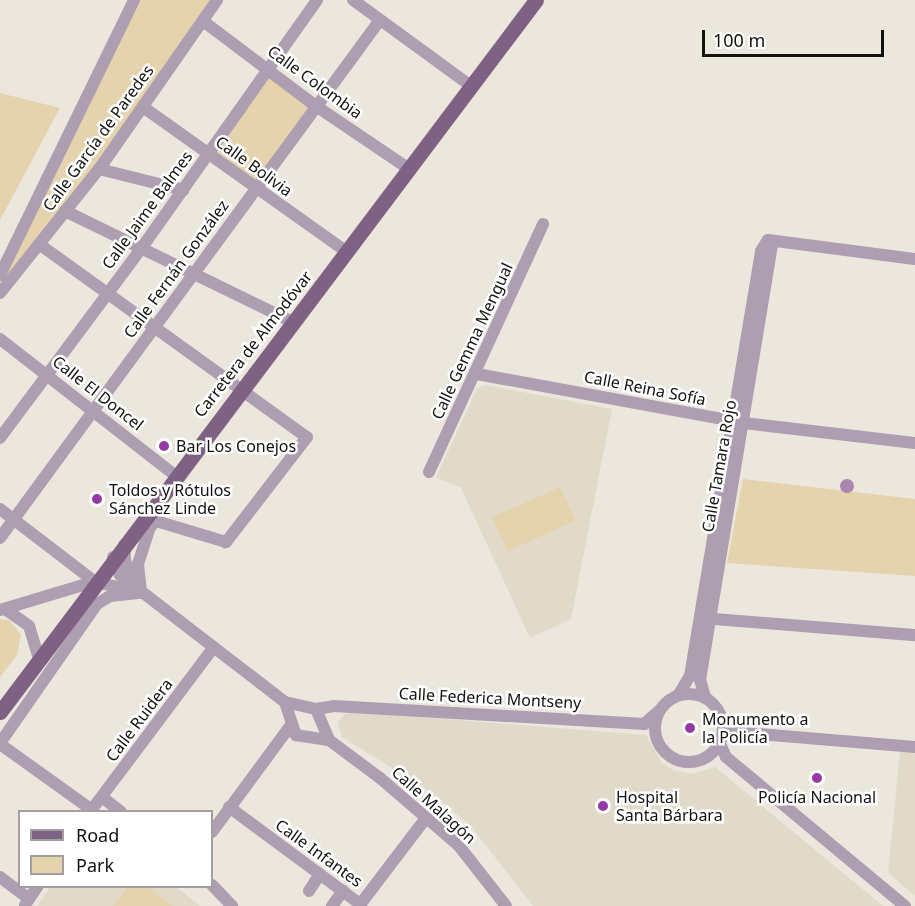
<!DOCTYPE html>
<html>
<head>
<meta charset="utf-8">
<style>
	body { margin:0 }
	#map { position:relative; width:915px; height:906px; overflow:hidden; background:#ebe7dd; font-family:"Noto Sans",sans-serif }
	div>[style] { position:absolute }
	.built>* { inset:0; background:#e1dac9 }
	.green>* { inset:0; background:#e4d3ac; transform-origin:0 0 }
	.water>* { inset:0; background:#aa86b0 }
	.round { border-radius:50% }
	.minor>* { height:12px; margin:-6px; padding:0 6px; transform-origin:6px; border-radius:6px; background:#ae9eb1 }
	.minor>.ring { margin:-6px; padding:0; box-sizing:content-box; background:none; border:12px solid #ae9eb1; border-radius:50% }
	.major>* { height:15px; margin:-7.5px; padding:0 7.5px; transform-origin:7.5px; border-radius:7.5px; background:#7e6183 }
	.dots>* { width:16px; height:16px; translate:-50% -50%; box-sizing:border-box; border:3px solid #fff; border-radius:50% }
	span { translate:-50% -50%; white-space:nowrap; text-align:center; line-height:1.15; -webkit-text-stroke:5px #fff; paint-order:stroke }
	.street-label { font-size:16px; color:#13120e }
	.poi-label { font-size:16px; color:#13120e }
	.left { translate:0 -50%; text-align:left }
	.legend { position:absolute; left:18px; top:810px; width:195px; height:78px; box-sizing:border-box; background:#fff; border:2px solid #a1a09f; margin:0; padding:8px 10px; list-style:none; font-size:18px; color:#13120e }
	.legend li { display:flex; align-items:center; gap:12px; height:30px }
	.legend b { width:30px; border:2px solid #a1a09f }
	.scale { position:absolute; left:702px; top:30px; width:182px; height:27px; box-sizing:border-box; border:3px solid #13120e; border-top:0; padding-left:8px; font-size:18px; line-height:21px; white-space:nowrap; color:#13120e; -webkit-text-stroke:4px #fff; paint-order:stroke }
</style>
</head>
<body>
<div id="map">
	<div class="built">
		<i style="clip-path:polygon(485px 385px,612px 409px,571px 619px,530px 638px,461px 488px,436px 477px,477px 389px)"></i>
		<i style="clip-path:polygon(356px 712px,646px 735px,662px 763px,673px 770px,692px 774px,715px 767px,883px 906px,533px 906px,470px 825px,423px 787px,342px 737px,338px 722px,346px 713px)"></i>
		<i style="clip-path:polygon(900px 751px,915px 752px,915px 896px,888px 873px)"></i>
		<i style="clip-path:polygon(51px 886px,176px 887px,200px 906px,37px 906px)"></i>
	</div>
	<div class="green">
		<i style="clip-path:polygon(141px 0,217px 0,0 293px,0 276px)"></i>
		<i style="left:269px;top:68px;width:60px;height:105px;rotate:39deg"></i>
		<i style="clip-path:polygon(0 93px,60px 108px,0 220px)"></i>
		<i style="clip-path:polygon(743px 479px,915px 499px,915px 576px,727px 563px)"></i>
		<i style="left:560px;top:487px;width:37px;height:74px;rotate:66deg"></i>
		<i style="clip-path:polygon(0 619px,10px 621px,21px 635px,17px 655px,0 677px)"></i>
		<i style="clip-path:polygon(128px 886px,148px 887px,173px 906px,113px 906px)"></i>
	</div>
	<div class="water">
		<i class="round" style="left:840px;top:479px;width:14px;height:14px"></i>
	</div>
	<div class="minor">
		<i style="left:353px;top:0;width:146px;rotate:36.1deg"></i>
		<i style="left:203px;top:21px;width:141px;rotate:37deg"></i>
		<i style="left:316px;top:106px;width:112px;rotate:34.1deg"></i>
		<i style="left:143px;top:107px;width:250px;rotate:35.4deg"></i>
		<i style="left:99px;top:169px;width:87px;rotate:14deg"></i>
		<i style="left:65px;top:211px;width:254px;rotate:26deg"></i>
		<i style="left:39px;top:244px;width:330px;rotate:35.8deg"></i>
		<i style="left:307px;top:437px;width:133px;rotate:127.6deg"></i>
		<i style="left:226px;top:542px;width:73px;rotate:-163.3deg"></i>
		<i style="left:156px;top:521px;width:8px;rotate:135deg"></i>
		<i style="left:150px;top:527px;width:39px;rotate:108deg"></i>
		<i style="left:138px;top:564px;width:29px;rotate:84deg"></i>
		<i style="left:0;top:275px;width:306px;rotate:-64deg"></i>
		<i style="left:0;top:293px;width:164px;rotate:-51.4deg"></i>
		<i style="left:102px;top:165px;width:201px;rotate:-55.1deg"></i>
		<i style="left:0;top:339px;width:222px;rotate:37.9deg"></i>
		<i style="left:477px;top:374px;width:271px;rotate:10.4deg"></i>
		<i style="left:744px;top:423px;width:172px;rotate:6.7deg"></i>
		<i style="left:0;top:438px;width:239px;rotate:-53.3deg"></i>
		<i style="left:143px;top:246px;width:301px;rotate:-54.7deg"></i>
		<i style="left:429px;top:472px;width:273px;rotate:-65.3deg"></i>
		<i style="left:0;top:509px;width:120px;rotate:37.5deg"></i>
		<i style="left:0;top:538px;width:642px;rotate:-53.74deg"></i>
		<i style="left:124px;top:545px;width:16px;rotate:86deg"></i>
		<i style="left:125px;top:561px;width:25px;rotate:64deg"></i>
		<i style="left:113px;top:557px;width:19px;rotate:69deg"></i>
		<i style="left:120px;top:575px;width:208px;rotate:37.6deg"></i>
		<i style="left:285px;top:702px;width:32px;rotate:13deg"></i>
		<i style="left:316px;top:709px;width:34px;rotate:67deg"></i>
		<i style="left:95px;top:582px;width:38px;rotate:12deg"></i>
		<i style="left:5px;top:609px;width:29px;rotate:35deg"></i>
		<i style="left:29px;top:626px;width:34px;rotate:73deg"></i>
		<i style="left:0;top:610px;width:104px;rotate:-16.7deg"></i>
		<i style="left:702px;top:618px;width:214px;rotate:4.6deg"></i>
		<i class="ring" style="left:655px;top:694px;width:56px;height:56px"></i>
		<i style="left:679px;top:694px;width:21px;rotate:-59deg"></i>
		<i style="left:690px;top:676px;width:431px;rotate:-80.5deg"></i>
		<i style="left:761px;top:251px;width:13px;rotate:-58deg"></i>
		<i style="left:768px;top:240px;width:148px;rotate:7.4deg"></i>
		<i style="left:705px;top:697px;width:18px;rotate:-106deg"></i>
		<i style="left:700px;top:680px;width:445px;rotate:-80.6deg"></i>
		<i style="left:285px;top:702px;width:35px;rotate:72deg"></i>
		<i style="left:296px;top:735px;width:33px;rotate:9deg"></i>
		<i style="left:329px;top:740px;width:64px;rotate:36.7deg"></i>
		<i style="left:380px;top:778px;width:104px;rotate:40.7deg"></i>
		<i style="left:459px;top:846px;width:76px;rotate:51.9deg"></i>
		<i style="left:316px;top:709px;width:18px;rotate:-9deg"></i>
		<i style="left:334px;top:706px;width:311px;rotate:3.3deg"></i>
		<i style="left:644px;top:724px;width:20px;rotate:-41deg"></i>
		<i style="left:724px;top:731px;width:192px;rotate:4.8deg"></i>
		<i style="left:0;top:743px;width:169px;rotate:-55.1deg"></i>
		<i style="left:97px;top:604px;width:15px;rotate:-32deg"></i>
		<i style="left:110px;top:596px;width:31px;rotate:-6deg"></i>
		<i style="left:0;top:744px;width:113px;rotate:35.7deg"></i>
		<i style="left:720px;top:744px;width:14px;rotate:65deg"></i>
		<i style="left:726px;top:757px;width:233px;rotate:39.8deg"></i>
		<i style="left:102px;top:797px;width:24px;rotate:38deg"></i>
		<i style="left:229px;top:807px;width:163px;rotate:36.5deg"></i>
		<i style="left:90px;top:812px;width:206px;rotate:-53.1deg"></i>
		<i style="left:212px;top:832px;width:133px;rotate:-53.6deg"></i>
		<i style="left:0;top:877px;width:36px;rotate:37deg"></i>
		<i style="left:212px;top:885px;width:29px;rotate:46deg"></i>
		<i style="left:309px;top:891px;width:20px;rotate:-57deg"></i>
		<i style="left:25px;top:905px;width:23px;rotate:-56deg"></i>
		<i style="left:332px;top:906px;width:19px;rotate:-54deg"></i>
		<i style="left:359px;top:906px;width:111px;rotate:-52.7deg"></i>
	</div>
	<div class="major">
		<i style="left:0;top:712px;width:891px;rotate:-53.03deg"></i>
	</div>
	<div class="dots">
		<i style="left:164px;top:446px;background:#953aa4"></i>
		<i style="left:97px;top:499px;background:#953aa4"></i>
		<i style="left:690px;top:728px;background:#953aa4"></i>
		<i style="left:817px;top:778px;background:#953aa4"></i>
		<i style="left:603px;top:806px;background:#953aa4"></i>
	</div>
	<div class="street-label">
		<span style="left:315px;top:82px;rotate:36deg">Calle Colombia</span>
		<span style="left:98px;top:138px;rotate:-54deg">Calle García de Paredes</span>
		<span style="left:254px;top:166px;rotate:36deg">Calle Bolivia</span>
		<span style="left:147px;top:210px;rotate:-54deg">Calle Jaime Balmes</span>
		<span style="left:176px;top:269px;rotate:-54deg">Calle Fernán González</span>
		<span style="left:472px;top:341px;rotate:-65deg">Calle Gemma Mengual</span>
		<span style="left:253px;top:344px;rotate:-52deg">Carretera de Almodóvar</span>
		<span style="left:645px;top:388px;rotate:11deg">Calle Reina Sofía</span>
		<span style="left:98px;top:393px;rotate:38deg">Calle El Doncel</span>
		<span style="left:719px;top:466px;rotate:-80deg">Calle Tamara Rojo</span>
		<span style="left:490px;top:698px;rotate:3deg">Calle Federica Montseny</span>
		<span style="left:139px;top:720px;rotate:-53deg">Calle Ruidera</span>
		<span style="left:434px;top:805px;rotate:42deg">Calle Malagón</span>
		<span style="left:319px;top:853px;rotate:36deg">Calle Infantes</span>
	</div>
	<div class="poi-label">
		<span class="left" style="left:176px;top:446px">Bar Los Conejos</span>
		<span class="left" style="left:109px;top:499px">Toldos y Rótulos<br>Sánchez Linde</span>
		<span class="left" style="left:702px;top:728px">Monumento a<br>la Policía</span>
		<span class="left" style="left:616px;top:806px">Hospital<br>Santa Bárbara</span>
		<span style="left:817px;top:797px">Policía Nacional</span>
	</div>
	<ul class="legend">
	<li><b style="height:8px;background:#7e6183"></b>Road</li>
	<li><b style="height:16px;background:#e4d3ac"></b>Park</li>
	</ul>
	<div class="scale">100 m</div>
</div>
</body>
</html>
